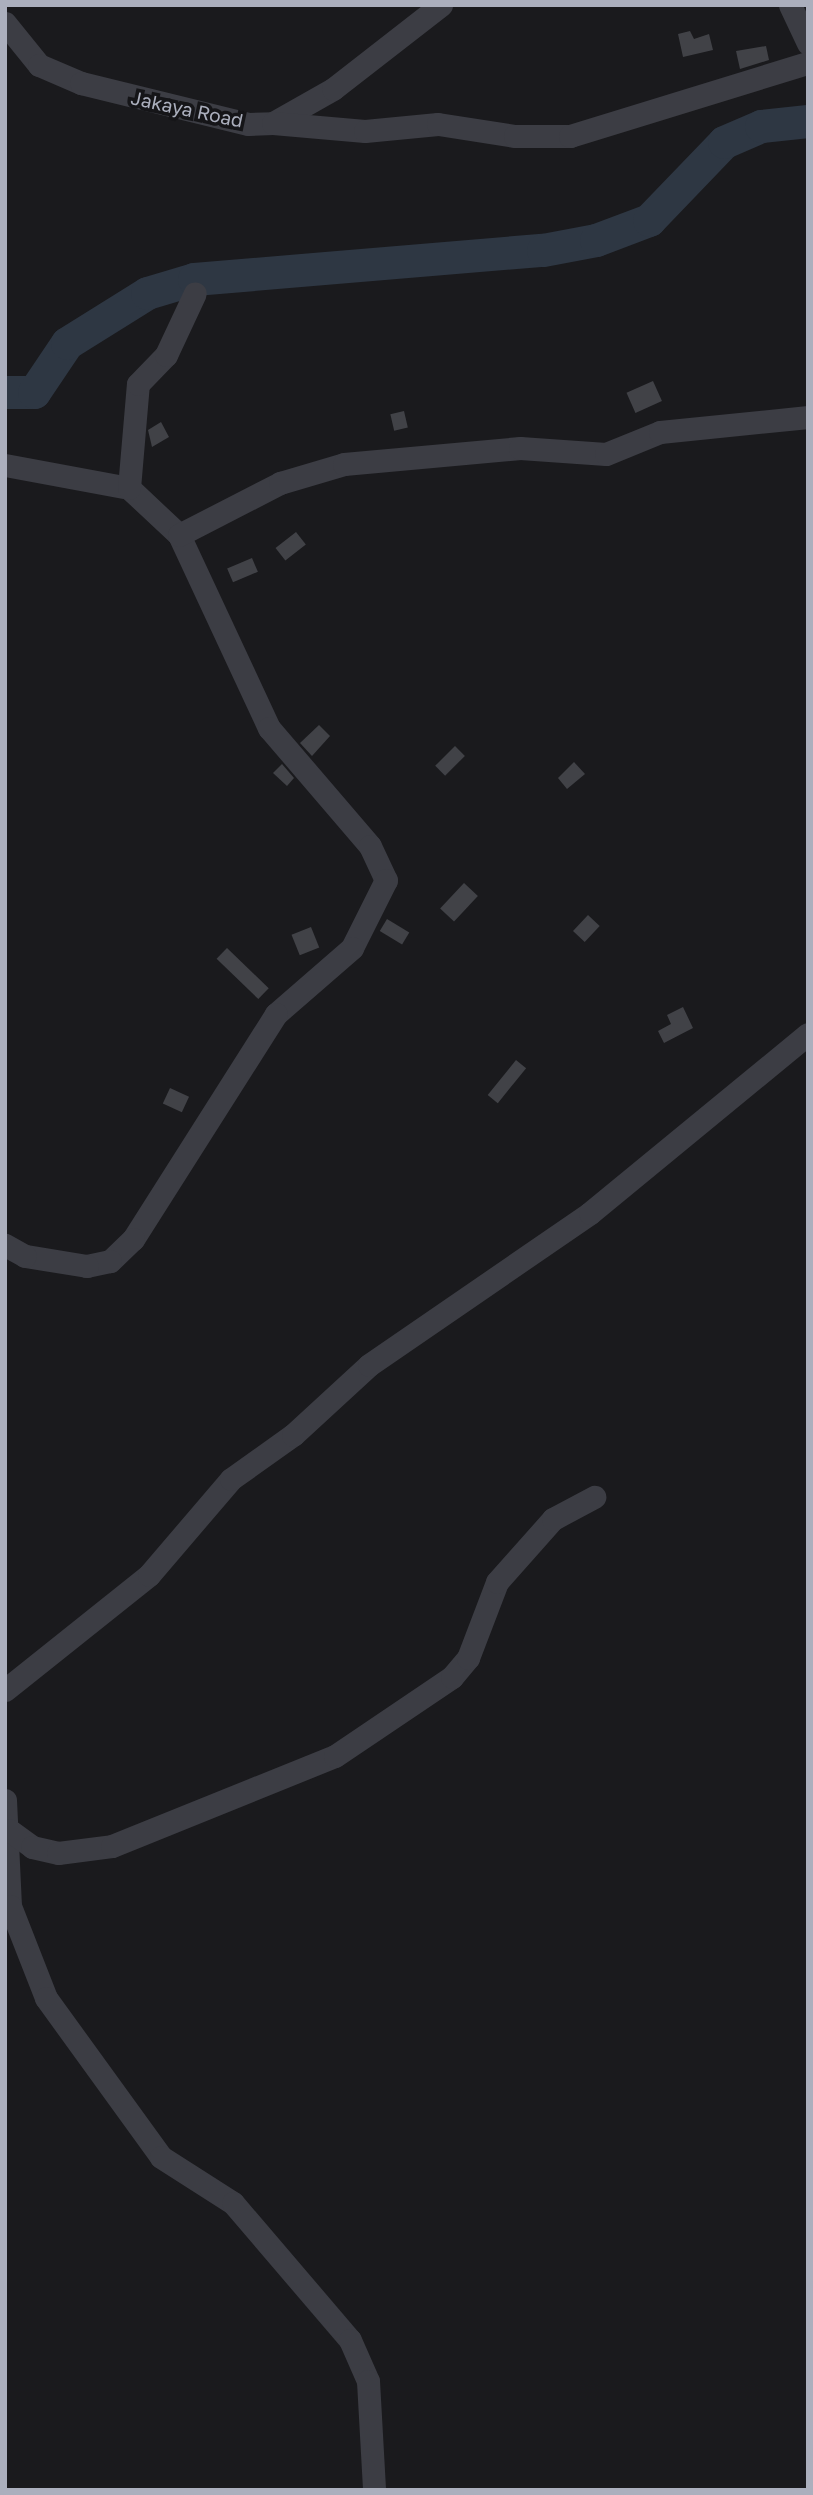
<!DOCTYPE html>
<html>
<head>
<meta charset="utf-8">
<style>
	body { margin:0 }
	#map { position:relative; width:813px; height:2495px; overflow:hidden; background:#1a1a1d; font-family:"Golos Text",sans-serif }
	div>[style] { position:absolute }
	.river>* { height:33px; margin:-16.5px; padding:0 16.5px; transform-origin:16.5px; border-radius:16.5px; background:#2e3743 }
	.building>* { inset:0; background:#414247; transform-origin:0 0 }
	.minor>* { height:23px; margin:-11.5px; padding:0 11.5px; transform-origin:11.5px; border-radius:11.5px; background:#3c3d44 }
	span { translate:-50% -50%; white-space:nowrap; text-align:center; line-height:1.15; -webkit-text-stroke:7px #151518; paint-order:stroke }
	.street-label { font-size:19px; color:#abafbd }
	.frame { position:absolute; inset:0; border:7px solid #abafbd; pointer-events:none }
</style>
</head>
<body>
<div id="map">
	<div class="river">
		<i style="left:5px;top:392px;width:29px"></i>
		<i style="left:34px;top:392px;width:59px;rotate:-56deg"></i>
		<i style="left:67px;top:343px;width:94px;rotate:-32deg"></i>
		<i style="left:147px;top:293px;width:49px;rotate:-16.6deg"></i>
		<i style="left:194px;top:279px;width:350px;rotate:-4.8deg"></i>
		<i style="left:543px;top:250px;width:54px;rotate:-10.7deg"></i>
		<i style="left:596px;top:240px;width:57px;rotate:-20.7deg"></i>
		<i style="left:649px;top:220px;width:108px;rotate:-46.1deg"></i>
		<i style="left:724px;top:142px;width:40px;rotate:-23.4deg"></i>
		<i style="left:761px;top:126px;width:47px;rotate:-6.1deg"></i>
	</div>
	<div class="building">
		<i style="clip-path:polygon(690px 31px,694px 39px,709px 34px,713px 50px,683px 57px,678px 34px)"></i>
		<i style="clip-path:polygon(766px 46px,769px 60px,740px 69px,736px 51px)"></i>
		<i style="left:653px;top:381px;width:22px;height:29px;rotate:66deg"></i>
		<i style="left:404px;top:411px;width:17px;height:14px;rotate:77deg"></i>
		<i style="clip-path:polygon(161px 422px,169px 437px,152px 447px,148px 430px)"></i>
		<i style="left:296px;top:532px;width:16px;height:26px;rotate:52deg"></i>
		<i style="left:252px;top:558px;width:15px;height:27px;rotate:67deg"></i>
		<i style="clip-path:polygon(319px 725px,330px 736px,312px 756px,300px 743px)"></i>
		<i style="left:455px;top:746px;width:14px;height:28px;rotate:45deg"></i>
		<i style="clip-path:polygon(574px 762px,585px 774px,567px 789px,558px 778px)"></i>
		<i style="clip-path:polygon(282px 764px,294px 778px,287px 786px,273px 773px)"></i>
		<i style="left:464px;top:883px;width:19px;height:35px;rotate:43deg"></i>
		<i style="left:588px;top:915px;width:16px;height:22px;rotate:43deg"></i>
		<i style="left:387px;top:919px;width:26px;height:14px;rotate:31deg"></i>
		<i style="left:311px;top:927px;width:22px;height:21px;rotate:68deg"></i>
		<i style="left:227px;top:948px;width:58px;height:15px;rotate:44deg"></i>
		<i style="clip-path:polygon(683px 1007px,693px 1028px,664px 1043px,658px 1031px,671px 1024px,667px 1015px)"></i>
		<i style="left:516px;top:1060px;width:13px;height:45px;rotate:39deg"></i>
		<i style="left:170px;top:1088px;width:21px;height:17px;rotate:25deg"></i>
	</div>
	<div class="minor">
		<i style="left:790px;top:5px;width:42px;rotate:64.7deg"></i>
		<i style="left:5px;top:23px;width:54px;rotate:51deg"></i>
		<i style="left:39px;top:65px;width:46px;rotate:23.2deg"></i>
		<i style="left:81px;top:83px;width:172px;rotate:13.8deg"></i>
		<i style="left:248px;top:124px;width:25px;rotate:-2deg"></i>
		<i style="left:273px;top:123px;width:69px;rotate:-29.5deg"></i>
		<i style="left:333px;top:89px;width:137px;rotate:-37.9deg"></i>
		<i style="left:273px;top:123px;width:92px;rotate:5deg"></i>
		<i style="left:365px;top:131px;width:73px;rotate:-5.5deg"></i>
		<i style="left:438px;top:124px;width:78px;rotate:8.9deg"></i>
		<i style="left:515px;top:136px;width:55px"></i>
		<i style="left:570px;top:136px;width:249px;rotate:-17.1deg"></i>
		<i style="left:5px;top:465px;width:126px;rotate:10.5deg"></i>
		<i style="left:129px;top:488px;width:69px;rotate:43.2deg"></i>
		<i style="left:179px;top:535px;width:213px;rotate:65deg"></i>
		<i style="left:269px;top:728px;width:155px;rotate:49.4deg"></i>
		<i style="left:370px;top:846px;width:38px;rotate:65deg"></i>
		<i style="left:386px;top:880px;width:76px;rotate:116.6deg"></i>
		<i style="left:352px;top:948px;width:101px;rotate:139deg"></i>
		<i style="left:276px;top:1014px;width:267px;rotate:122.4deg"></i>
		<i style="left:133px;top:1239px;width:32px;rotate:136deg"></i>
		<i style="left:110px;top:1261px;width:24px;rotate:168deg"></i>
		<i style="left:87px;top:1266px;width:63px;rotate:-170.8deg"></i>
		<i style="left:25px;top:1256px;width:23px;rotate:-151deg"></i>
		<i style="left:129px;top:488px;width:104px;rotate:-85.1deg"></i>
		<i style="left:138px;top:384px;width:40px;rotate:-46deg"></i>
		<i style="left:166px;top:355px;width:68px;rotate:-64.9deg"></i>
		<i style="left:179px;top:535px;width:114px;rotate:-27.2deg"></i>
		<i style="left:280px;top:483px;width:67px;rotate:-16.5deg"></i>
		<i style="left:344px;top:464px;width:177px;rotate:-5.2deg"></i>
		<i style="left:520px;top:448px;width:86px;rotate:4deg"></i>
		<i style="left:606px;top:454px;width:58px;rotate:-22.2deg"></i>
		<i style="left:660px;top:432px;width:149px;rotate:-5.8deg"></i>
		<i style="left:5px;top:1690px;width:184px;rotate:-38.6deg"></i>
		<i style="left:149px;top:1575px;width:126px;rotate:-49.5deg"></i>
		<i style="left:231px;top:1479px;width:76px;rotate:-35.4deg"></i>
		<i style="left:293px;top:1435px;width:103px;rotate:-42.6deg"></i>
		<i style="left:369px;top:1365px;width:268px;rotate:-34.5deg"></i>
		<i style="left:590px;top:1213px;width:282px;rotate:-39.4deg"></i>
		<i style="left:5px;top:1800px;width:106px;rotate:87.3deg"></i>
		<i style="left:10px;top:1906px;width:99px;rotate:68.6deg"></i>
		<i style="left:46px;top:1998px;width:196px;rotate:54.1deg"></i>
		<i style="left:161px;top:2157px;width:85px;rotate:32.6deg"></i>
		<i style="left:233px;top:2203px;width:180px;rotate:49.5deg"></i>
		<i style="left:350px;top:2340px;width:45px;rotate:66.3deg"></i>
		<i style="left:368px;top:2381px;width:109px;rotate:86.8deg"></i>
		<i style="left:9px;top:1830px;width:29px;rotate:36deg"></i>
		<i style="left:32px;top:1847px;width:27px;rotate:13deg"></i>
		<i style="left:58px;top:1853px;width:54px;rotate:-7.4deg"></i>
		<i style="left:112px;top:1846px;width:240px;rotate:-22deg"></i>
		<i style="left:335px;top:1756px;width:141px;rotate:-34deg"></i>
		<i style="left:452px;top:1677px;width:25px;rotate:-50deg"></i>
		<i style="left:468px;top:1658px;width:81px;rotate:-69.1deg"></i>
		<i style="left:497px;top:1582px;width:84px;rotate:-48.4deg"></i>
		<i style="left:553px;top:1519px;width:47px;rotate:-28.2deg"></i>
	</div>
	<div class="street-label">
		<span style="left:187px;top:109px;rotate:12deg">Jakaya Road</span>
	</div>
	<div class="frame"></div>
</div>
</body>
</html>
